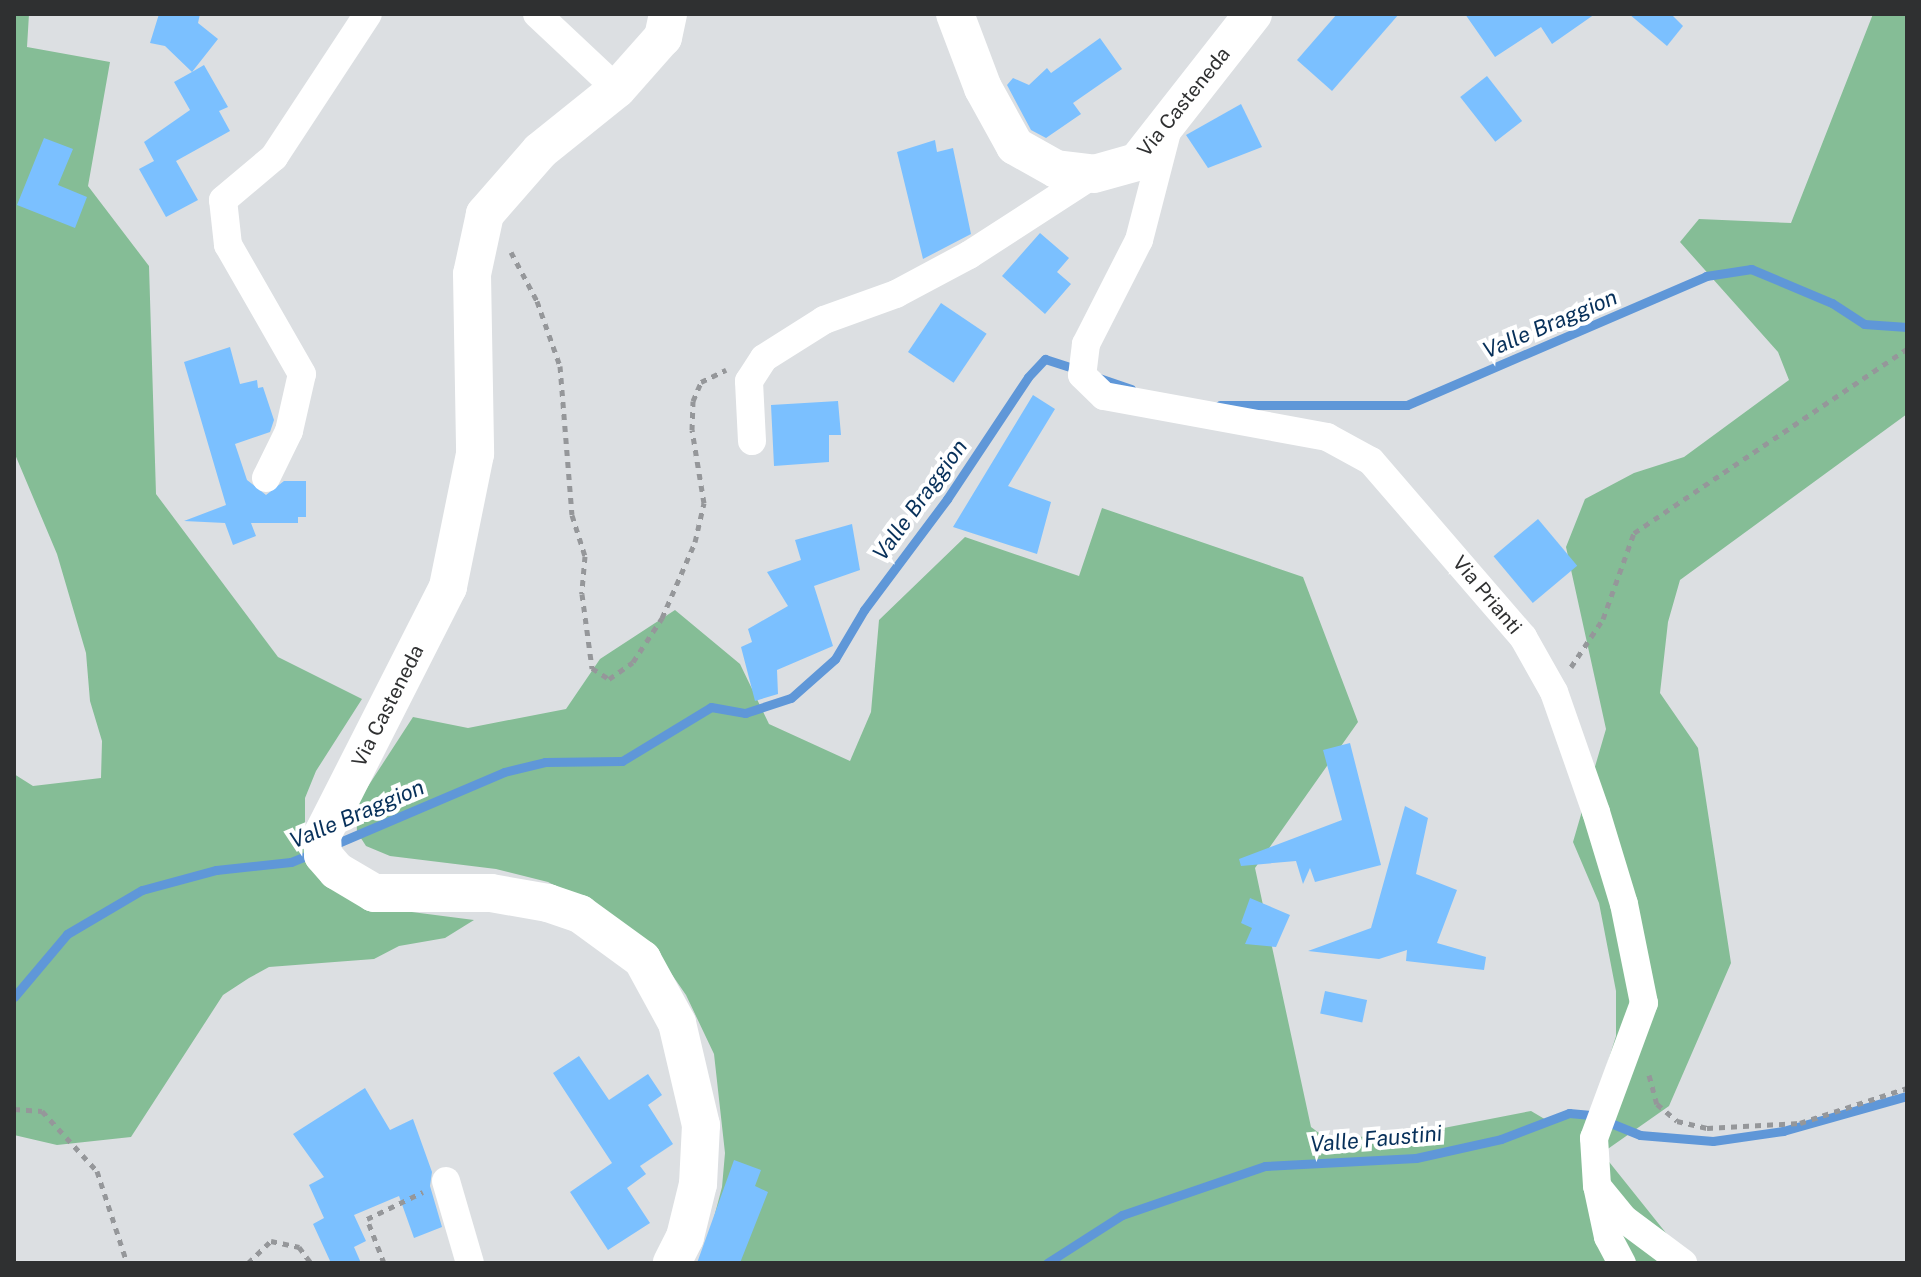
<!DOCTYPE html>
<html>
<head>
<meta charset="utf-8">
<style>
	body { margin:0 }
	#map { position:relative; width:1921px; height:1277px; overflow:hidden; background:#dcdfe2; font-family:"Public Sans",sans-serif }
	div>[style] { position:absolute }
	.green>* { inset:0; background:#85bd96 }
	.stream>* { height:9px; margin:-4.5px; padding:0 4.5px; transform-origin:4.5px; border-radius:4.5px; background:#5f97d8 }
	.building>* { inset:0; background:#7bc0ff; transform-origin:0 0 }
	.path>* { height:5px; margin-top:-2.5px; transform-origin:0; background:repeating-linear-gradient(90deg,#95979a 0 6px,transparent 0 12px) }
	.street>* { height:28px; margin:-14px; padding:0 14px; transform-origin:14px; border-radius:14px; background:#fff }
	.secondary>* { height:38px; margin:-19px; padding:0 19px; transform-origin:19px; border-radius:19px; background:#fff }
	span { translate:-50% -50%; white-space:nowrap; text-align:center; line-height:1.15; -webkit-text-stroke:8px #fff; paint-order:stroke }
	.street-label { font-size:20px; color:#2f3031 }
	.water-label { font-size:22px; color:#07305a; font-style:italic }
	.frame { position:absolute; inset:0; border:16px solid #2f3031; pointer-events:none }
</style>
</head>
<body>
<div id="map">
	<div class="green">
		<i style="clip-path:polygon(14px 14px,29px 14px,27px 47px,110px 62px,88px 186px,149px 266px,156px 494px,278px 657px,362px 699px,316px 771px,305px 798px,305px 844px,373px 907px,474px 920px,445px 938px,399px 946px,374px 959px,269px 967px,249px 978px,223px 995px,131px 1137px,57px 1145px,14px 1135px,14px 774px,33px 786px,101px 778px,102px 741px,90px 701px,86px 653px,57px 554px,14px 452px)"></i>
		<i style="clip-path:polygon(1873px 14px,1907px 14px,1907px 414px,1680px 580px,1668px 622px,1660px 693px,1698px 748px,1731px 963px,1669px 1106px,1602px 1153px,1690px 1263px,702px 1263px,722px 1187px,725px 1153px,714px 1054px,686px 995px,657px 953px,618px 919px,548px 882px,496px 869px,390px 856px,366px 846px,357px 832px,356px 810px,363px 794px,413px 717px,468px 728px,566px 709px,600px 659px,675px 610px,740px 664px,769px 724px,850px 761px,871px 712px,879px 620px,965px 537px,1079px 576px,1102px 508px,1303px 577px,1358px 722px,1255px 868px,1311px 1127px,1327px 1139px,1418px 1133px,1531px 1111px,1548px 1121px,1568px 1112px,1592px 1112px,1616px 1036px,1616px 991px,1599px 903px,1573px 842px,1606px 729px,1566px 547px,1585px 499px,1634px 473px,1684px 457px,1789px 380px,1778px 352px,1680px 242px,1699px 219px,1791px 223px)"></i>
	</div>
	<div class="stream">
		<i style="left:1099px;top:378px;width:34px;rotate:19deg"></i>
		<i style="left:1220px;top:405px;width:187px"></i>
		<i style="left:1407px;top:405px;width:326px;rotate:-23.3deg"></i>
		<i style="left:1706px;top:276px;width:46px;rotate:-8.8deg"></i>
		<i style="left:1751px;top:269px;width:88px;rotate:22.8deg"></i>
		<i style="left:1832px;top:303px;width:38px;rotate:33deg"></i>
		<i style="left:1864px;top:324px;width:43px;rotate:4deg"></i>
		<i style="left:333px;top:845px;width:186px;rotate:-23.1deg"></i>
		<i style="left:504px;top:772px;width:42px;rotate:-13.7deg"></i>
		<i style="left:545px;top:762px;width:77px;rotate:-0.7deg"></i>
		<i style="left:622px;top:761px;width:104px;rotate:-31.2deg"></i>
		<i style="left:711px;top:707px;width:35px;rotate:10deg"></i>
		<i style="left:745px;top:713px;width:48px;rotate:-18.1deg"></i>
		<i style="left:791px;top:698px;width:59px;rotate:-41.6deg"></i>
		<i style="left:835px;top:659px;width:57px;rotate:-59.4deg"></i>
		<i style="left:864px;top:610px;width:139px;rotate:-53.2deg"></i>
		<i style="left:947px;top:499px;width:146px;rotate:-56.4deg"></i>
		<i style="left:1028px;top:377px;width:25px;rotate:-47deg"></i>
		<i style="left:1045px;top:359px;width:35px;rotate:18deg"></i>
		<i style="left:14px;top:997px;width:82px;rotate:-49.9deg"></i>
		<i style="left:67px;top:934px;width:87px;rotate:-30.4deg"></i>
		<i style="left:142px;top:890px;width:77px;rotate:-15.1deg"></i>
		<i style="left:216px;top:870px;width:75px;rotate:-6.1deg"></i>
		<i style="left:291px;top:862px;width:27px;rotate:-22deg"></i>
		<i style="left:1047px;top:1263px;width:89px;rotate:-32.6deg"></i>
		<i style="left:1122px;top:1215px;width:151px;rotate:-18.9deg"></i>
		<i style="left:1265px;top:1166px;width:151px;rotate:-3deg"></i>
		<i style="left:1416px;top:1158px;width:87px;rotate:-12.6deg"></i>
		<i style="left:1501px;top:1139px;width:73px;rotate:-20.9deg"></i>
		<i style="left:1569px;top:1113px;width:22px;rotate:5deg"></i>
		<i style="left:1591px;top:1115px;width:53px;rotate:22.2deg"></i>
		<i style="left:1640px;top:1135px;width:73px;rotate:4.7deg"></i>
		<i style="left:1713px;top:1141px;width:71px;rotate:-8.1deg"></i>
		<i style="left:1783px;top:1131px;width:129px;rotate:-15.8deg"></i>
	</div>
	<div class="building">
		<i style="clip-path:polygon(159px 14px,200px 14px,198px 23px,218px 39px,192px 72px,204px 65px,228px 107px,219px 111px,230px 131px,176px 161px,198px 200px,166px 217px,139px 169px,154px 161px,144px 142px,190px 110px,174px 82px,192px 72px,165px 46px,150px 43px)"></i>
		<i style="clip-path:polygon(1337px 14px,1399px 14px,1332px 91px,1297px 60px)"></i>
		<i style="clip-path:polygon(1465px 14px,1595px 14px,1552px 44px,1541px 27px,1495px 57px)"></i>
		<i style="clip-path:polygon(1629px 14px,1671px 14px,1683px 26px,1667px 46px)"></i>
		<i style="clip-path:polygon(1100px 38px,1122px 69px,1073px 103px,1081px 114px,1046px 138px,1031px 130px,1007px 85px,1013px 78px,1029px 85px,1047px 68px,1051px 73px)"></i>
		<i style="left:1487px;top:76px;width:57px;height:34px;rotate:52deg"></i>
		<i style="clip-path:polygon(1241px 104px,1262px 147px,1208px 168px,1186px 135px)"></i>
		<i style="clip-path:polygon(44px 138px,73px 149px,58px 185px,87px 197px,75px 228px,17px 205px)"></i>
		<i style="clip-path:polygon(935px 140px,937px 152px,953px 148px,971px 234px,923px 259px,897px 152px)"></i>
		<i style="clip-path:polygon(1040px 233px,1069px 258px,1057px 272px,1071px 284px,1045px 314px,1002px 276px)"></i>
		<i style="left:941px;top:303px;width:55px;height:59px;rotate:34deg"></i>
		<i style="clip-path:polygon(230px 347px,240px 384px,257px 380px,258px 388px,263px 387px,274px 420px,270px 432px,235px 444px,247px 480px,266px 495px,284px 481px,306px 481px,306px 517px,298px 517px,298px 523px,251px 523px,256px 536px,233px 545px,225px 523px,184px 521px,226px 505px,184px 362px)"></i>
		<i style="clip-path:polygon(1033px 395px,1055px 409px,1008px 486px,1051px 502px,1037px 554px,953px 527px)"></i>
		<i style="clip-path:polygon(838px 401px,841px 435px,829px 435px,829px 462px,774px 466px,771px 405px)"></i>
		<i style="left:1538px;top:519px;width:61px;height:58px;rotate:50deg"></i>
		<i style="clip-path:polygon(852px 524px,860px 570px,814px 586px,833px 646px,777px 670px,778px 694px,755px 701px,741px 647px,752px 642px,748px 629px,788px 606px,767px 572px,801px 560px,795px 540px)"></i>
		<i style="clip-path:polygon(1350px 743px,1381px 865px,1315px 882px,1310px 868px,1303px 884px,1296px 861px,1241px 866px,1239px 859px,1342px 820px,1323px 750px)"></i>
		<i style="clip-path:polygon(1405px 806px,1428px 818px,1416px 874px,1457px 890px,1437px 943px,1486px 957px,1484px 970px,1406px 961px,1407px 950px,1379px 959px,1308px 951px,1371px 928px)"></i>
		<i style="clip-path:polygon(1250px 898px,1290px 915px,1276px 947px,1245px 944px,1252px 928px,1241px 923px)"></i>
		<i style="left:1325px;top:991px;width:43px;height:23px;rotate:12deg"></i>
		<i style="clip-path:polygon(579px 1056px,609px 1100px,648px 1074px,662px 1095px,648px 1105px,673px 1144px,640px 1166px,646px 1174px,627px 1188px,650px 1223px,608px 1250px,570px 1192px,612px 1163px,553px 1073px)"></i>
		<i style="clip-path:polygon(365px 1088px,390px 1130px,413px 1119px,432px 1172px,430px 1186px,442px 1227px,414px 1238px,399px 1196px,354px 1215px,366px 1241px,354px 1247px,361px 1263px,331px 1263px,313px 1224px,324px 1218px,309px 1185px,324px 1177px,293px 1134px)"></i>
		<i style="clip-path:polygon(734px 1160px,761px 1170px,755px 1186px,768px 1192px,740px 1263px,697px 1263px)"></i>
	</div>
	<div class="path">
		<i style="left:511px;top:252px;width:55px;rotate:62deg"></i>
		<i style="left:537px;top:301px;width:69px;rotate:70.5deg"></i>
		<i style="left:560px;top:366px;width:149px;rotate:85.4deg"></i>
		<i style="left:572px;top:515px;width:43px;rotate:72.4deg"></i>
		<i style="left:585px;top:556px;width:38px;rotate:95deg"></i>
		<i style="left:582px;top:594px;width:75px;rotate:82.3deg"></i>
		<i style="left:592px;top:668px;width:20px;rotate:33deg"></i>
		<i style="left:609px;top:679px;width:29px;rotate:-35deg"></i>
		<i style="left:633px;top:662px;width:53px;rotate:-56.6deg"></i>
		<i style="left:662px;top:618px;width:83px;rotate:-66.5deg"></i>
		<i style="left:695px;top:542px;width:40px;rotate:-77deg"></i>
		<i style="left:704px;top:503px;width:74px;rotate:-99.3deg"></i>
		<i style="left:692px;top:430px;width:29px;rotate:-88deg"></i>
		<i style="left:693px;top:401px;width:21px;rotate:-67deg"></i>
		<i style="left:701px;top:382px;width:28px;rotate:-26deg"></i>
		<i style="left:1571px;top:667px;width:58px;rotate:-56.3deg"></i>
		<i style="left:1603px;top:619px;width:91px;rotate:-70.2deg"></i>
		<i style="left:1634px;top:533px;width:329px;rotate:-34deg"></i>
		<i style="left:1649px;top:1075px;width:30px;rotate:75deg"></i>
		<i style="left:1657px;top:1104px;width:26px;rotate:40deg"></i>
		<i style="left:1677px;top:1121px;width:31px;rotate:13deg"></i>
		<i style="left:1707px;top:1128px;width:93px;rotate:-3.1deg"></i>
		<i style="left:1800px;top:1123px;width:113px;rotate:-18.1deg"></i>
		<i style="left:14px;top:1109px;width:28px;rotate:4deg"></i>
		<i style="left:42px;top:1111px;width:81px;rotate:47.5deg"></i>
		<i style="left:97px;top:1171px;width:97px;rotate:71.9deg"></i>
		<i style="left:248px;top:1263px;width:32px;rotate:-44deg"></i>
		<i style="left:271px;top:1241px;width:29px;rotate:12deg"></i>
		<i style="left:299px;top:1247px;width:20px;rotate:53deg"></i>
		<i style="left:384px;top:1263px;width:47px;rotate:-111.1deg"></i>
		<i style="left:367px;top:1219px;width:62px;rotate:-25.7deg"></i>
	</div>
	<div class="street">
		<i style="left:537px;top:14px;width:110px;rotate:43.2deg"></i>
		<i style="left:1168px;top:128px;width:116px;rotate:104.5deg"></i>
		<i style="left:1139px;top:240px;width:117px;rotate:117deg"></i>
		<i style="left:1086px;top:344px;width:31px;rotate:97deg"></i>
		<i style="left:1082px;top:375px;width:30px;rotate:44deg"></i>
		<i style="left:1104px;top:396px;width:227px;rotate:10.4deg"></i>
		<i style="left:1327px;top:437px;width:50px;rotate:28.6deg"></i>
		<i style="left:1371px;top:461px;width:233px;rotate:49.2deg"></i>
		<i style="left:1523px;top:637px;width:63px;rotate:60.6deg"></i>
		<i style="left:1554px;top:692px;width:127px;rotate:70.7deg"></i>
		<i style="left:1596px;top:812px;width:96px;rotate:73.1deg"></i>
		<i style="left:1624px;top:904px;width:101px;rotate:78.6deg"></i>
		<i style="left:1644px;top:1003px;width:144px;rotate:110.3deg"></i>
		<i style="left:1594px;top:1138px;width:48px;rotate:86.4deg"></i>
		<i style="left:1597px;top:1186px;width:43px;rotate:50.7deg"></i>
		<i style="left:1624px;top:1219px;width:74px;rotate:36.7deg"></i>
		<i style="left:752px;top:441px;width:60px;rotate:-92.9deg"></i>
		<i style="left:749px;top:381px;width:27px;rotate:-57deg"></i>
		<i style="left:764px;top:358px;width:71px;rotate:-32.3deg"></i>
		<i style="left:824px;top:320px;width:77px;rotate:-19.9deg"></i>
		<i style="left:896px;top:294px;width:83px;rotate:-28.1deg"></i>
		<i style="left:969px;top:255px;width:149px;rotate:-32.9deg"></i>
		<i style="left:266px;top:478px;width:52px;rotate:-63.9deg"></i>
		<i style="left:289px;top:431px;width:58px;rotate:-77.2deg"></i>
		<i style="left:302px;top:374px;width:149px;rotate:-119.8deg"></i>
		<i style="left:228px;top:245px;width:45px;rotate:-96.3deg"></i>
		<i style="left:223px;top:200px;width:67px;rotate:-40.1deg"></i>
		<i style="left:274px;top:157px;width:171px;rotate:-56.7deg"></i>
		<i style="left:446px;top:1181px;width:85px;rotate:73.7deg"></i>
		<i style="left:1598px;top:1190px;width:48px;rotate:78deg"></i>
		<i style="left:1608px;top:1237px;width:30px;rotate:62deg"></i>
	</div>
	<div class="secondary">
		<i style="left:668px;top:14px;width:24px;rotate:102deg"></i>
		<i style="left:663px;top:37px;width:69px;rotate:131.5deg"></i>
		<i style="left:617px;top:89px;width:99px;rotate:141.2deg"></i>
		<i style="left:540px;top:151px;width:84px;rotate:131.1deg"></i>
		<i style="left:485px;top:214px;width:61px;rotate:102.2deg"></i>
		<i style="left:472px;top:274px;width:180px;rotate:89deg"></i>
		<i style="left:475px;top:454px;width:136px;rotate:101.5deg"></i>
		<i style="left:448px;top:587px;width:278px;rotate:116.9deg"></i>
		<i style="left:322px;top:835px;width:20px;rotate:87deg"></i>
		<i style="left:323px;top:855px;width:21px;rotate:49deg"></i>
		<i style="left:337px;top:871px;width:43px;rotate:30.7deg"></i>
		<i style="left:374px;top:893px;width:117px"></i>
		<i style="left:491px;top:893px;width:58px;rotate:10deg"></i>
		<i style="left:548px;top:903px;width:34px;rotate:19deg"></i>
		<i style="left:580px;top:914px;width:77px;rotate:36deg"></i>
		<i style="left:642px;top:959px;width:73px;rotate:61.3deg"></i>
		<i style="left:677px;top:1023px;width:105px;rotate:76.8deg"></i>
		<i style="left:701px;top:1125px;width:59px;rotate:92.9deg"></i>
		<i style="left:698px;top:1184px;width:55px;rotate:103.8deg"></i>
		<i style="left:685px;top:1237px;width:29px;rotate:117deg"></i>
		<i style="left:955px;top:14px;width:79px;rotate:69.3deg"></i>
		<i style="left:983px;top:88px;width:66px;rotate:61.1deg"></i>
		<i style="left:1015px;top:146px;width:47px;rotate:29.3deg"></i>
		<i style="left:1056px;top:169px;width:38px;rotate:7deg"></i>
		<i style="left:1094px;top:174px;width:45px;rotate:-15.6deg"></i>
		<i style="left:1137px;top:162px;width:188px;rotate:-51.9deg"></i>
	</div>
	<div class="street-label">
		<span style="left:1184px;top:102px;rotate:-51deg">Via Casteneda</span>
		<span style="left:1487px;top:595px;rotate:50deg">Via Prianti</span>
		<span style="left:388px;top:706px;rotate:-63deg">Via Casteneda</span>
	</div>
	<div class="water-label">
		<span style="left:1550px;top:324px;rotate:-23deg">Valle Braggion</span>
		<span style="left:920px;top:500px;rotate:-54deg">Valle Braggion</span>
		<span style="left:357px;top:814px;rotate:-23deg">Valle Braggion</span>
		<span style="left:1376px;top:1139px;rotate:-5deg">Valle Faustini</span>
	</div>
	<div class="frame"></div>
</div>
</body>
</html>
